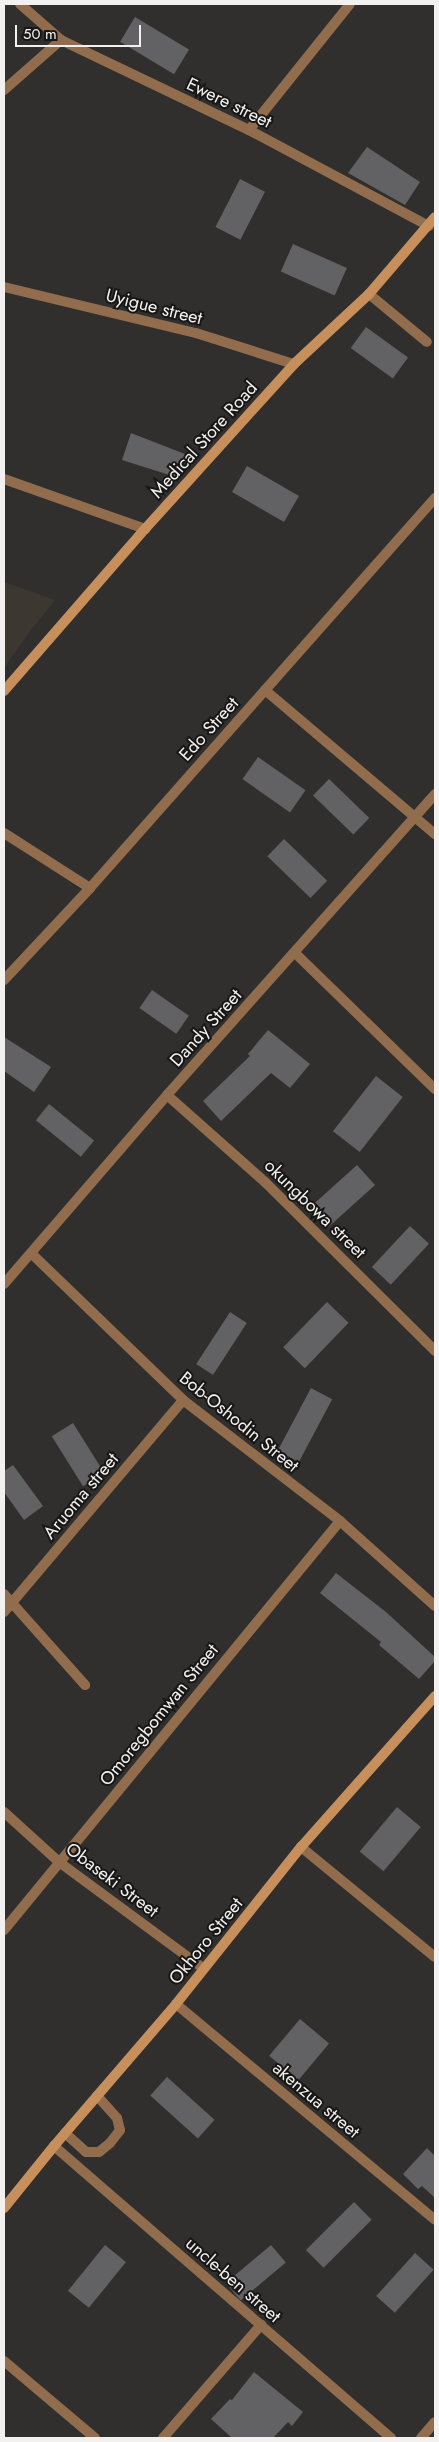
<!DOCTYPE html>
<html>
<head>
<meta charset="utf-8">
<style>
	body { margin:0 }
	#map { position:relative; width:439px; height:2442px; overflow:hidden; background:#312f2d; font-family:Jost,sans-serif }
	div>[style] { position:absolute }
	.built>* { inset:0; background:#3c3730 }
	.building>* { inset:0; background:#626163; transform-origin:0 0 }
	.lane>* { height:10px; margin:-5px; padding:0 5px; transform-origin:5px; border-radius:5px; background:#916d4d }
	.street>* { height:10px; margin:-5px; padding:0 5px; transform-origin:5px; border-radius:5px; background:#916d4d }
	.secondary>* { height:10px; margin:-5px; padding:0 5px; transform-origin:5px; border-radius:5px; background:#c78f5b }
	span { translate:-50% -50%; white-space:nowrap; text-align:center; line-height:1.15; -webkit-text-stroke:4px #181716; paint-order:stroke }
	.street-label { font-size:18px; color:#f2f1f0 }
	.frame { position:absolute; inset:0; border:5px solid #f2f1f0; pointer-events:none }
	.scale { position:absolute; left:15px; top:25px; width:126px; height:22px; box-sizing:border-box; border:2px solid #f2f1f0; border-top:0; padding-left:6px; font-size:15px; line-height:18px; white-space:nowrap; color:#f2f1f0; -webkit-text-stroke:4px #181716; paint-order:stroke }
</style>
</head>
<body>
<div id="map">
	<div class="built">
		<i style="clip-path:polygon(4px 582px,55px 600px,27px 635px,4px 668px)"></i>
	</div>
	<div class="building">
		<i style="left:135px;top:17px;width:63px;height:29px;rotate:31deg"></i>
		<i style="clip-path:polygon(367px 147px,420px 182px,405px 205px,348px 173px)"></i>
		<i style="left:240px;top:179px;width:28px;height:54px;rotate:27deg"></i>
		<i style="left:293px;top:244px;width:59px;height:30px;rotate:24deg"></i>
		<i style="left:366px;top:327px;width:52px;height:26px;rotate:36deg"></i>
		<i style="clip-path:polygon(131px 433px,185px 454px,179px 478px,122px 460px)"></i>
		<i style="left:247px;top:466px;width:60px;height:30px;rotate:30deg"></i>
		<i style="left:258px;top:757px;width:58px;height:27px;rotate:35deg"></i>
		<i style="left:329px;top:779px;width:56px;height:23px;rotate:44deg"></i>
		<i style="left:284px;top:839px;width:60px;height:24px;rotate:44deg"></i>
		<i style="left:152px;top:990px;width:45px;height:22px;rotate:35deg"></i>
		<i style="clip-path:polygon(268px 1030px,310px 1064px,290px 1088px,271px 1073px,221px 1121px,203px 1101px,250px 1056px,248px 1054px)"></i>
		<i style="clip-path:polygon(4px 1037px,51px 1067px,34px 1092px,4px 1071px)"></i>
		<i style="left:376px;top:1076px;width:34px;height:70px;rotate:38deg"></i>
		<i style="left:49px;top:1104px;width:58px;height:21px;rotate:39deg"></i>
		<i style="left:357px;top:1165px;width:27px;height:62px;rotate:48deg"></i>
		<i style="left:410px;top:1226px;width:26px;height:56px;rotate:43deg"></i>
		<i style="left:327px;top:1302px;width:30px;height:63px;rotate:44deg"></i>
		<i style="left:230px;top:1312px;width:20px;height:62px;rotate:33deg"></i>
		<i style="left:311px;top:1388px;width:24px;height:71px;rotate:28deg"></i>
		<i style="left:73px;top:1423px;width:59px;height:25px;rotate:58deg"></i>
		<i style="clip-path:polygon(13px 1465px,43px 1506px,24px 1520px,4px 1492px,4px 1471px)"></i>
		<i style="clip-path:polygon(336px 1573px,386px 1612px,435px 1657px,435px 1661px,419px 1679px,379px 1645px,381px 1642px,320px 1593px)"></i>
		<i style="left:397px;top:1807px;width:31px;height:58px;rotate:40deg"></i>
		<i style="left:300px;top:2019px;width:38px;height:48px;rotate:40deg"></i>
		<i style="left:167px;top:2077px;width:64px;height:25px;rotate:42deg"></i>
		<i style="clip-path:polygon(427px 2148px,435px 2156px,435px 2198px,422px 2186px,418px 2189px,403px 2174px)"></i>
		<i style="left:354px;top:2202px;width:25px;height:68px;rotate:45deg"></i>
		<i style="left:105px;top:2245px;width:27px;height:59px;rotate:39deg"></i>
		<i style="left:271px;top:2245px;width:23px;height:59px;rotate:50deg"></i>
		<i style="left:415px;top:2253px;width:25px;height:58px;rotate:42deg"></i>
		<i style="clip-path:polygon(254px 2372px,303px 2412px,292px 2426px,288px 2422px,273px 2438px,232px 2438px,211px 2419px,230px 2399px,232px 2400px)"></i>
	</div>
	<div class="lane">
		<i style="left:369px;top:294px;width:75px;rotate:39.6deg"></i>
		<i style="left:65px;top:2133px;width:28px;rotate:42deg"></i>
		<i style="left:86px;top:2152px;width:13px"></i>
		<i style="left:99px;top:2152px;width:14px;rotate:-39deg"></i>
		<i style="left:110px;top:2143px;width:16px;rotate:-52deg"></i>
		<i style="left:120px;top:2130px;width:12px;rotate:-104deg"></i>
		<i style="left:117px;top:2118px;width:30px;rotate:-132deg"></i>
	</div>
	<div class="street">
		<i style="left:20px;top:4px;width:55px;rotate:41.3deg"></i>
		<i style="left:61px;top:40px;width:208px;rotate:25.6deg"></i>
		<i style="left:249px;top:130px;width:204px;rotate:28.1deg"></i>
		<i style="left:4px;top:90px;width:76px;rotate:-41.3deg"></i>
		<i style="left:249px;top:130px;width:161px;rotate:-51.3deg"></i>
		<i style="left:4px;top:287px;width:197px;rotate:13.5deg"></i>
		<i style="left:196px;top:333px;width:103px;rotate:17.6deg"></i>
		<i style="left:4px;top:479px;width:150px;rotate:19.5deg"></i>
		<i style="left:265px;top:690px;width:223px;rotate:40.3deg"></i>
		<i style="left:4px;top:833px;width:102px;rotate:32.6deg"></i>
		<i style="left:296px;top:954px;width:194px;rotate:44.2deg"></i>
		<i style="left:4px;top:980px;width:126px;rotate:-46.9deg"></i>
		<i style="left:90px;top:888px;width:521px;rotate:-48.5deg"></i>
		<i style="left:167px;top:1095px;width:131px;rotate:41.6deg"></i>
		<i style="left:265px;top:1182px;width:240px;rotate:44.8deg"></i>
		<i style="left:32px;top:1254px;width:210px;rotate:44deg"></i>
		<i style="left:183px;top:1400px;width:198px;rotate:37.6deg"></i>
		<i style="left:340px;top:1521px;width:127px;rotate:41.8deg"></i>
		<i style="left:4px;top:1284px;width:250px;rotate:-49.2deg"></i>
		<i style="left:167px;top:1095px;width:403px;rotate:-48.3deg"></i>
		<i style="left:4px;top:1594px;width:122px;rotate:48.3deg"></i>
		<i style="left:4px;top:1612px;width:277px;rotate:-49.8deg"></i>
		<i style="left:4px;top:1812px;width:74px;rotate:42.3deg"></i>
		<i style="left:59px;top:1862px;width:180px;rotate:36.4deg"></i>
		<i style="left:301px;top:1847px;width:173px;rotate:39.4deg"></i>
		<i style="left:4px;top:1930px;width:529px;rotate:-50.6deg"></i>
		<i style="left:176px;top:2004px;width:337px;rotate:39.8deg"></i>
		<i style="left:54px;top:2146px;width:446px;rotate:40.9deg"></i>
		<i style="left:4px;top:2361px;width:119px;rotate:40.2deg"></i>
		<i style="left:163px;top:2438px;width:150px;rotate:-49.1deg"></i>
		<i style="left:421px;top:2438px;width:21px;rotate:-49deg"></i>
	</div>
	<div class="secondary">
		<i style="left:4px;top:691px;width:215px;rotate:-49deg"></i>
		<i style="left:145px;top:529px;width:222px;rotate:-47.9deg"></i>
		<i style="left:294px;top:364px;width:103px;rotate:-43deg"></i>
		<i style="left:369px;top:294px;width:101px;rotate:-49.4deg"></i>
		<i style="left:4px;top:2208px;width:80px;rotate:-51.1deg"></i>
		<i style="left:54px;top:2146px;width:187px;rotate:-49.3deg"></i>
		<i style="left:176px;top:2004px;width:201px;rotate:-51.5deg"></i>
		<i style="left:301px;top:1847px;width:202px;rotate:-48.4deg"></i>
	</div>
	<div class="street-label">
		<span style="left:229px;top:103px;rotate:26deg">Ewere street</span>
		<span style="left:154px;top:307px;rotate:14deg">Uyigue street</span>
		<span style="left:204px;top:440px;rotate:-48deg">Medical Store Road</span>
		<span style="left:209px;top:729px;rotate:-48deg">Edo Street</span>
		<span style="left:206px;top:1028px;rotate:-48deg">Dandy Street</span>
		<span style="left:315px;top:1209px;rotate:44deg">okungbowa street</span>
		<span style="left:239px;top:1422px;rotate:39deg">Bob-Oshodin Street</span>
		<span style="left:81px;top:1496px;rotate:-50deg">Aruoma street</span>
		<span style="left:159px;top:1715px;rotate:-51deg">Omoregbomwan Street</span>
		<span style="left:112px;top:1880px;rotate:37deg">Obaseki Street</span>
		<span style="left:206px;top:1941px;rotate:-51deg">Okhoro Street</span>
		<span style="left:316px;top:2100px;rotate:40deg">akenzua street</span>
		<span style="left:233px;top:2280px;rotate:41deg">uncle-ben street</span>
	</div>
	<div class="frame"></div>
	<div class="scale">50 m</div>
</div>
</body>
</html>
